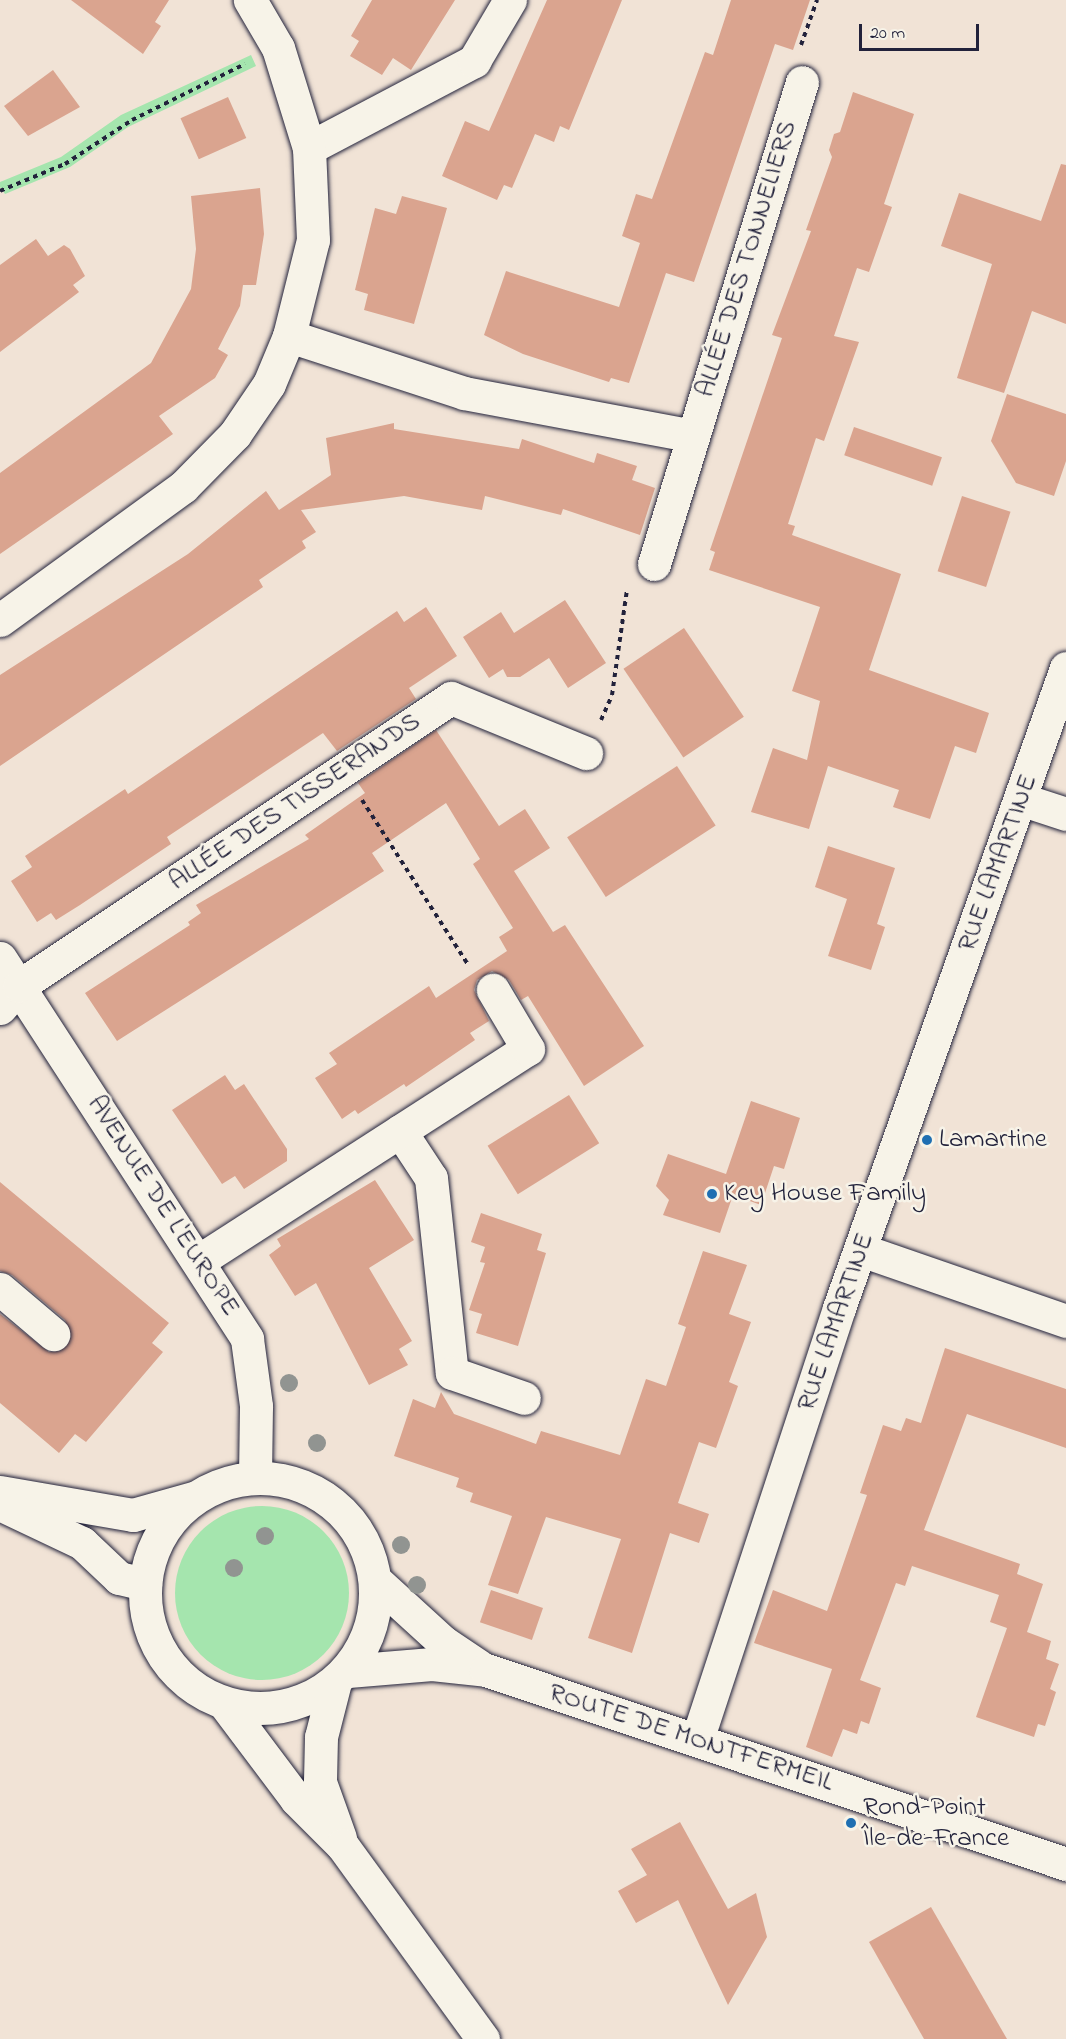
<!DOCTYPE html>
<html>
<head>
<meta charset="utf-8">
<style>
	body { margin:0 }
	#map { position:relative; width:1066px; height:2039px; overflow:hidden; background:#f1e3d6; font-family:"Indie Flower",sans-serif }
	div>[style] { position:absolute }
	.green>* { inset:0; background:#a5e5ae }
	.round { border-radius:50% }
	.building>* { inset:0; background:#daa48f; transform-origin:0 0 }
	.path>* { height:4px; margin-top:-2px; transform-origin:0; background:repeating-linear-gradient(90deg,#22223b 0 4.5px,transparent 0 9px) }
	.roads { filter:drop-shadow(0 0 2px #22223b) drop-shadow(0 0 2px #22223b) }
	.minor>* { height:33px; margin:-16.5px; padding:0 16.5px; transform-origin:16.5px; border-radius:16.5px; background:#f7f3e8 }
	.minor>.ring { margin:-16.5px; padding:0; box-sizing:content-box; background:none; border:33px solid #f7f3e8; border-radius:50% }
	.trees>* { width:18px; height:18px; margin:-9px; border-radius:50%; background:#919491 }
	.dots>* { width:16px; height:16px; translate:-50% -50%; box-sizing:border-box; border:3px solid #f7f3e8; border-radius:50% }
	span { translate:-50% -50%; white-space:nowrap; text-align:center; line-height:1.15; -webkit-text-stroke:5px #f7f3e8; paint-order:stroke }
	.street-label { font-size:27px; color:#22223b }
	.poi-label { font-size:27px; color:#22223b }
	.left { translate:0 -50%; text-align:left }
	.scale { position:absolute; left:859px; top:24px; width:120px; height:27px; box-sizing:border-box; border:3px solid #22223b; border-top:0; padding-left:8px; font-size:18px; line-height:21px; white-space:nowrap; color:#22223b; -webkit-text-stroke:4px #f7f3e8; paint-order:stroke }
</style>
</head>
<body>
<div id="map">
	<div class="green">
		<i style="clip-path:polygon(251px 55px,256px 66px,128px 127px,70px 167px,5px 194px,0 187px,0 182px,61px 157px,121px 115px)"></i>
		<i class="round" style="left:175px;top:1506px;width:174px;height:174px"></i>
	</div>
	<div class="building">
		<i style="clip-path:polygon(71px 0,169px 0,155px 22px,161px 26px,143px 54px)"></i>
		<i style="clip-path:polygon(372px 0,455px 0,411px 70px,393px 58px,382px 75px,350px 56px,359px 41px,351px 36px)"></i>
		<i style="clip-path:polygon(547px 0,622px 0,569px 130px,560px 126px,554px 142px,535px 134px,512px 188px,504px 185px,497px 200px,442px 176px,465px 121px,489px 131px)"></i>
		<i style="clip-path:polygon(731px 0,810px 0,793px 50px,775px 44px,694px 282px,666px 273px,629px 383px,611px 378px,609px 382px,523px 354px,484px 335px,506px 271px,619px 307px,640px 243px,622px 236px,636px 194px,652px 199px,705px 52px,713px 55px)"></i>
		<i style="clip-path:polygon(53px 70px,80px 107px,28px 136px,4px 106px)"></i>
		<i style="clip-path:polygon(853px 92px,914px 114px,884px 204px,892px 207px,869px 272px,857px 268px,834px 336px,859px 342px,824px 441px,816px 438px,788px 524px,795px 526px,792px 535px,901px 574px,869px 670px,989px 713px,976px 753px,955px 746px,930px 819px,893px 807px,899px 790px,828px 766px,809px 829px,751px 812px,773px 748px,807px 760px,820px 701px,792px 691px,820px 607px,709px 570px,715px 552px,710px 550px,782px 338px,772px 335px,811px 231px,806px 230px,832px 157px,829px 150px,834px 134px,840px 132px)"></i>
		<i style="left:228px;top:97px;width:45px;height:52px;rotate:66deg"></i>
		<i style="clip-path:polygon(1061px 164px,1066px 165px,1066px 324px,1032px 311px,1004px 393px,957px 378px,992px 264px,941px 246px,959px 193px,1041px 221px)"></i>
		<i style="clip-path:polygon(260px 188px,264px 234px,256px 285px,243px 285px,240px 306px,218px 349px,228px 355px,215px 378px,159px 416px,173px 434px,0 554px,0 473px,151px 363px,191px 289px,196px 249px,191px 196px)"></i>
		<i style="clip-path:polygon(402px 196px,447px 208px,414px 324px,364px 310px,368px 294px,355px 290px,375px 208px,396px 214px)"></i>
		<i style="clip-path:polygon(36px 239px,48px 256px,64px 245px,70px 249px,85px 276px,73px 285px,79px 292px,0 352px,0 265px)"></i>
		<i style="clip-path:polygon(1007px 394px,1066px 414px,1066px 461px,1054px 496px,1016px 483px,991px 441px)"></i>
		<i style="clip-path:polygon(394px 423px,394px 429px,519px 449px,522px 439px,594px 463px,597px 453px,637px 466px,632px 480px,655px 488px,640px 535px,563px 509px,561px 515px,485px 496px,482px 510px,404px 496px,301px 510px,316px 532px,302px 541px,306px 548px,259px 580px,263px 587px,0 766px,0 675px,188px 554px,266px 491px,279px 510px,331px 475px,326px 438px)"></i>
		<i style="left:854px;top:427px;width:93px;height:30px;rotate:19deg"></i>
		<i style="left:962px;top:496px;width:51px;height:79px;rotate:18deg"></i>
		<i style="clip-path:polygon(565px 600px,606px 663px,568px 688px,549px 658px,520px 677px,507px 677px,503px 669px,489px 678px,463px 637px,501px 612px,514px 633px)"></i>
		<i style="clip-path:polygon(426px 607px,457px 656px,409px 688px,416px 699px,337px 751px,323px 733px,167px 837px,171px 844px,80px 905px,56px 920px,51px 913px,37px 922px,11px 881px,32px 867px,25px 856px,125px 789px,128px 794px,397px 611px,404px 622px)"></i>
		<i style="left:684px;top:628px;width:107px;height:73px;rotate:56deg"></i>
		<i style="clip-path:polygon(436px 730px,499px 826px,525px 809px,550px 848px,514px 871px,553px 932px,565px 925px,644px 1046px,584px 1086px,528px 996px,521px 1000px,509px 980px,492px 971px,477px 980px,474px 990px,489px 1021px,470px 1033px,475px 1040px,406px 1087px,404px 1084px,358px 1114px,355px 1110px,342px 1119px,315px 1078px,337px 1064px,329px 1053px,429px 986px,436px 998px,507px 951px,499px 937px,513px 928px,473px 864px,480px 859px,446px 803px,372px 853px,384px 871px,117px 1041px,85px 993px,190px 925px,188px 922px,201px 913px,196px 905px,309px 839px,305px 835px,365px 793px,358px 783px)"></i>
		<i style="left:677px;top:766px;width:71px;height:131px;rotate:57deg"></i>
		<i style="clip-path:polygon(828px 846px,895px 868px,877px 924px,885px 927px,871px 970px,828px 956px,847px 899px,815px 887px)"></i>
		<i style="clip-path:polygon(225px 1075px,235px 1090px,244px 1084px,287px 1149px,287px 1161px,244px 1189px,235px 1176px,222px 1184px,172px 1110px)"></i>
		<i style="left:569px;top:1095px;width:57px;height:96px;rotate:58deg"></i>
		<i style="clip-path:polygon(751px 1101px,800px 1118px,784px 1169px,774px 1166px,761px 1205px,733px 1195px,720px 1233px,663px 1215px,669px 1200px,656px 1186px,668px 1154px,726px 1174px)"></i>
		<i style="clip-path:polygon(375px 1180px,414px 1240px,369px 1268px,412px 1341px,399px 1349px,408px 1365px,369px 1385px,316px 1283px,295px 1296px,269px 1255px,281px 1246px,277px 1239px)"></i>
		<i style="clip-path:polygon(0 1182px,169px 1323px,152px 1343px,163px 1352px,86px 1442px,75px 1434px,59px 1453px,0 1403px,0 1314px,49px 1352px,60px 1351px,71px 1337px,65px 1320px,12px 1275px,0 1271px)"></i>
		<i style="clip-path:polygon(481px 1213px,542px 1234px,537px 1250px,546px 1253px,518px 1346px,476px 1333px,482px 1314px,469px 1310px,485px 1263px,480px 1262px,485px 1247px,471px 1242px)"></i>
		<i style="clip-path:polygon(703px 1251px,747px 1265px,729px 1314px,751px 1322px,729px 1382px,738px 1386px,716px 1448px,699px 1442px,678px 1503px,709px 1514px,699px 1543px,670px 1533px,632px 1653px,588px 1638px,621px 1539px,546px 1517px,518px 1594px,488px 1585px,512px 1516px,470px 1502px,473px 1493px,456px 1487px,459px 1478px,394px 1456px,413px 1399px,435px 1408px,441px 1392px,454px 1414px,536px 1444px,541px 1431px,620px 1455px,646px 1379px,666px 1386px,686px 1327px,678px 1324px)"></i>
		<i style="clip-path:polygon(945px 1348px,1066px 1389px,1066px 1448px,967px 1414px,924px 1530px,1020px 1564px,1017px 1574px,1043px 1584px,1027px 1632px,1051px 1641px,1046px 1659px,1059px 1664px,1050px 1689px,1056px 1692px,1045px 1726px,1038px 1724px,1034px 1737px,976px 1717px,1007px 1628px,990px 1622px,999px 1595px,912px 1566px,905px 1586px,896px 1583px,860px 1680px,881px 1688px,869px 1724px,861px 1721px,857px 1734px,843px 1729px,832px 1757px,806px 1747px,832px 1669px,754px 1643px,773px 1590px,827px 1611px,867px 1495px,860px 1493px,883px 1425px,901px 1431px,906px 1418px,921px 1423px)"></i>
		<i style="left:491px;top:1590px;width:55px;height:34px;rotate:19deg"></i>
		<i style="clip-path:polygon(680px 1822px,728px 1909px,756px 1893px,767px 1937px,728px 2005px,678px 1900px,636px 1923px,618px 1891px,647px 1875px,631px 1849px)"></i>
		<i style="clip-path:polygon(931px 1907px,1007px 2039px,924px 2039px,869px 1942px)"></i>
	</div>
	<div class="path">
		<i style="left:801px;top:45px;width:48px;rotate:-70.4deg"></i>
		<i style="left:0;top:191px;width:70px;rotate:-22.6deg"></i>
		<i style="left:65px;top:164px;width:80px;rotate:-33.3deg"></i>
		<i style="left:132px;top:120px;width:126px;rotate:-26.4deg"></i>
		<i style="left:601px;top:720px;width:27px;rotate:-66deg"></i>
		<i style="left:612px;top:695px;width:106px;rotate:-81.9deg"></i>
		<i style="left:362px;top:800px;width:194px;rotate:57.2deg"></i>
	</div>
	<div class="roads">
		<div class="minor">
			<i style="left:309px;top:148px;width:187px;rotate:-27.8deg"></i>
			<i style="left:474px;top:61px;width:71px;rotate:-59.5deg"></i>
			<i style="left:289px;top:336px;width:184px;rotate:18deg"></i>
			<i style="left:464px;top:393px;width:233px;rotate:10.6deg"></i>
			<i style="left:654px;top:564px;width:504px;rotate:-72.93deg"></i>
			<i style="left:0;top:620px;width:226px;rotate:-36deg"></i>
			<i style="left:183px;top:487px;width:74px;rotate:-45.5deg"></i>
			<i style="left:235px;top:434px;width:60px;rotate:-55.8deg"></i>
			<i style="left:269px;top:384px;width:52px;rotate:-67.4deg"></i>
			<i style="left:289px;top:336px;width:99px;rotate:-76deg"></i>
			<i style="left:313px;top:240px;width:92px;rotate:-92.5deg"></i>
			<i style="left:309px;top:148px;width:105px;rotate:-107.2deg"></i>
			<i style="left:278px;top:48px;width:56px;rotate:-120.3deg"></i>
			<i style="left:1020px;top:799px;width:48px;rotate:18.1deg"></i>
			<i style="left:0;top:958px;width:454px;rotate:57deg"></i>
			<i style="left:247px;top:1339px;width:68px;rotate:82.3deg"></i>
			<i style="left:256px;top:1406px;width:71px;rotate:90.8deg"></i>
			<i style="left:0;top:1008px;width:29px;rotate:-49deg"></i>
			<i style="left:19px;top:986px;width:519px;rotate:-33.69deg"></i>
			<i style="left:451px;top:698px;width:146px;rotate:22.2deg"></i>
			<i style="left:400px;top:1131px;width:56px;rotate:56.6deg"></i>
			<i style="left:431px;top:1178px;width:196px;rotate:83.9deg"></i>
			<i style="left:452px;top:1373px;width:76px;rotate:19.1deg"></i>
			<i style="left:861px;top:1250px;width:217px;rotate:19.1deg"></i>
			<i style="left:200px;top:1260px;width:390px;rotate:-32.8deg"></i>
			<i style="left:528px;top:1049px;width:69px;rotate:-120.7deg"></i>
			<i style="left:0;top:1289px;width:70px;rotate:40.3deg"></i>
			<i class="ring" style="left:145px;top:1478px;width:197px;height:197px"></i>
			<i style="left:0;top:1492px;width:135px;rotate:9.8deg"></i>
			<i style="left:133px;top:1515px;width:62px;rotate:-15.8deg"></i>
			<i style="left:0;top:1504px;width:91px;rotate:25.4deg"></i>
			<i style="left:82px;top:1543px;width:51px;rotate:43.4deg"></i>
			<i style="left:119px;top:1578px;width:27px;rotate:13deg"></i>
			<i style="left:375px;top:1580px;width:92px;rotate:42.4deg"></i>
			<i style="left:443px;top:1642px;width:43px;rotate:33.7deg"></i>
			<i style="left:348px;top:1671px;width:84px;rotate:-4.8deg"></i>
			<i style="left:432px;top:1664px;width:54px;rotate:6.3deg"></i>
			<i style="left:486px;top:1670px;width:612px;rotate:18.49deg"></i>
			<i style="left:335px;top:1682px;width:57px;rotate:104.3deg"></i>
			<i style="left:321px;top:1737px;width:45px;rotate:91.3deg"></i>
			<i style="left:320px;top:1782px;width:59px;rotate:70.3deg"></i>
			<i style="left:224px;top:1703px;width:120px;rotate:53.1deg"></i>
			<i style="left:296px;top:1799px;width:65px;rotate:45deg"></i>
			<i style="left:342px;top:1845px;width:240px;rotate:54deg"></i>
			<i style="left:697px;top:1740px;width:455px;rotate:-71.8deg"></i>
			<i style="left:839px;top:1308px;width:679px;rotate:-70.47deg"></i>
		</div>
	</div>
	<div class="trees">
		<i style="left:289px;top:1383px"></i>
		<i style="left:317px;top:1443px"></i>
		<i style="left:265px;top:1536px"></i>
		<i style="left:401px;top:1545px"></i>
		<i style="left:234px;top:1568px"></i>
		<i style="left:417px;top:1585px"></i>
	</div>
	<div class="dots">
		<i style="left:927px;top:1140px;background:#1f6fb2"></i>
		<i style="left:712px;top:1194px;background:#1f6fb2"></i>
		<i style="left:851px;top:1823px;background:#1f6fb2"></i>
	</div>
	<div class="street-label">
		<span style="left:747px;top:259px;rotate:-73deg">ALLÉE DES TONNELIERS</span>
		<span style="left:295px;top:802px;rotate:-34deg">ALLÉE DES TISSERANDS</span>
		<span style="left:998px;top:863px;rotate:-70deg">RUE LAMARTINE</span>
		<span style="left:163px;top:1206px;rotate:57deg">AVENUE DE L'EUROPE</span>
		<span style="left:836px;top:1322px;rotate:-71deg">RUE LAMARTINE</span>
		<span style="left:691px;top:1738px;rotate:18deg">ROUTE DE MONTFERMEIL</span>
	</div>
	<div class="poi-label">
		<span class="left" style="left:939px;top:1140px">Lamartine</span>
		<span class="left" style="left:724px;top:1194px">Key House Family</span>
		<span class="left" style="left:863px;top:1823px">Rond-Point<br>Île-de-France</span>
	</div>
	<div class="scale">20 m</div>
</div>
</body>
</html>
